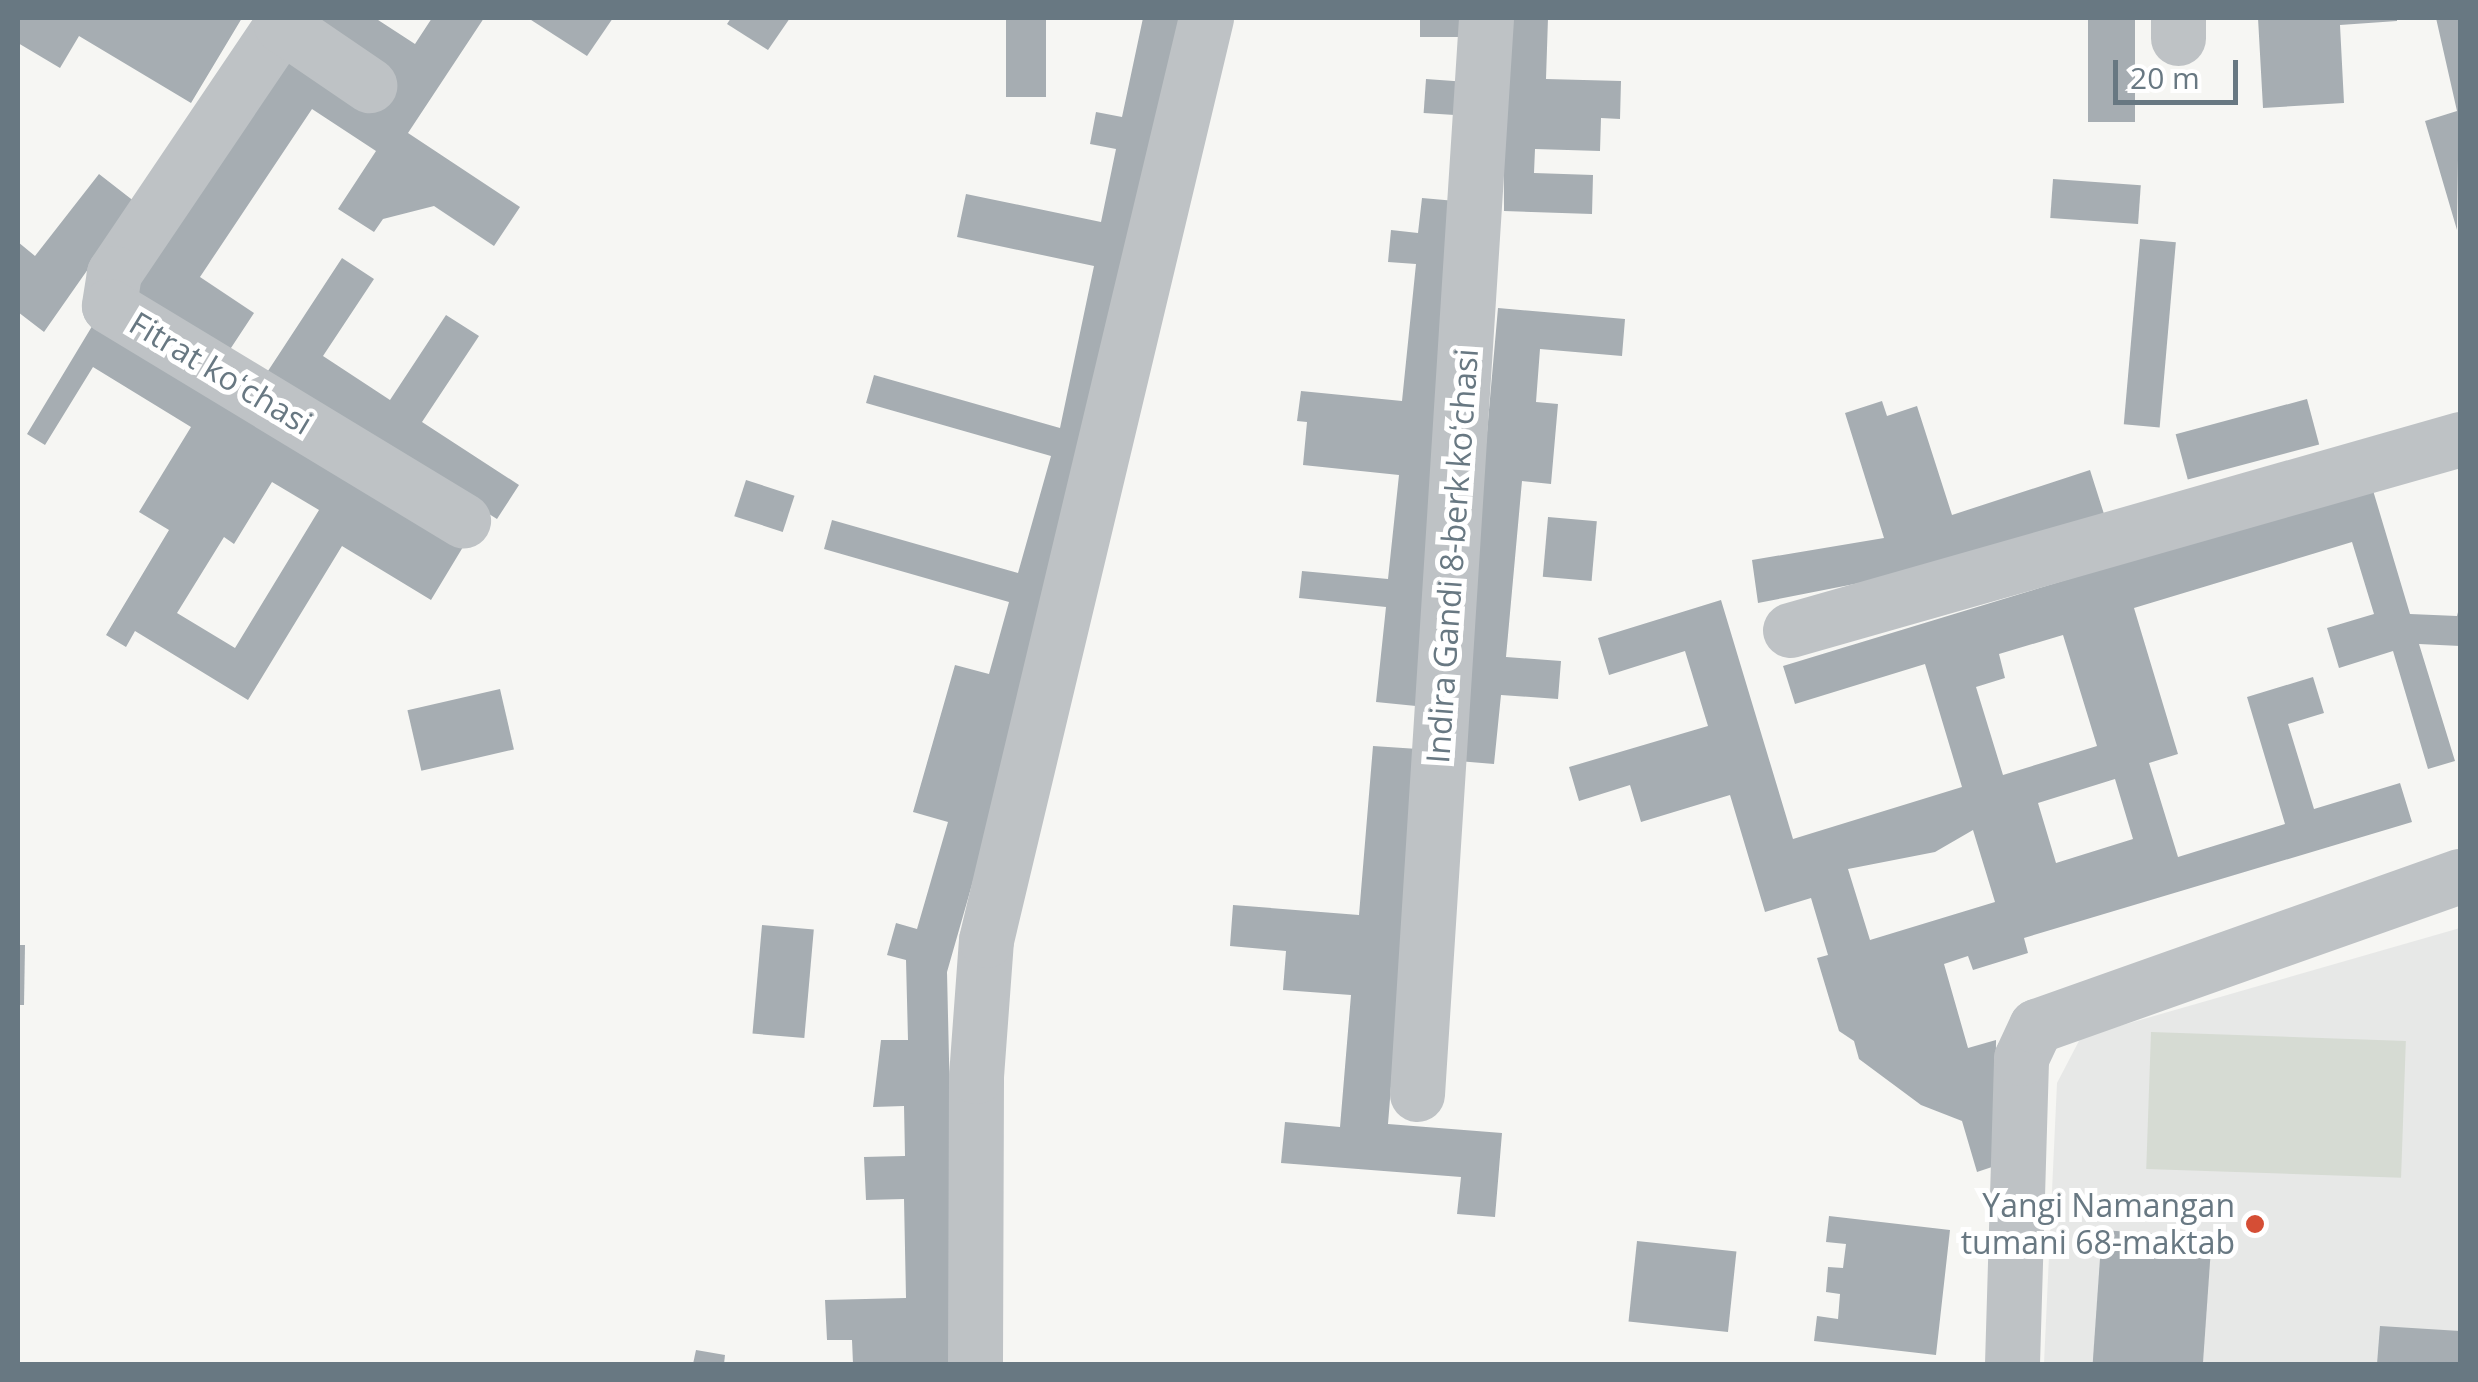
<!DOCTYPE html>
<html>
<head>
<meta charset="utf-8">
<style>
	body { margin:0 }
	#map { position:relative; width:2478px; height:1382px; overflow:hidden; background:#f6f6f3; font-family:"Open Sans",sans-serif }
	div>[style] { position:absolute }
	.built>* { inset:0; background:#e7e8e7 }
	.green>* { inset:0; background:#d6dbd3; transform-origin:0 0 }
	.building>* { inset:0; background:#a6adb2; transform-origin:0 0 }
	.minor>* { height:55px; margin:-27.5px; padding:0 27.5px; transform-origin:27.5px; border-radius:27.5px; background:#bec2c5 }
	.dots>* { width:28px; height:28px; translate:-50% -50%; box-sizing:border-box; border:5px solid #fff; border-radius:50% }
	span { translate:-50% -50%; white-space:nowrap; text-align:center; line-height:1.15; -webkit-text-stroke:10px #fff; paint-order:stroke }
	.street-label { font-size:32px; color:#687882 }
	.poi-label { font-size:32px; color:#687882 }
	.right { translate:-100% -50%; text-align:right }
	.frame { position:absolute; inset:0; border:20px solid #687882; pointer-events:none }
	.scale { position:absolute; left:2113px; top:60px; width:125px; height:45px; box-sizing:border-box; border:5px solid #687882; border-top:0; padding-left:12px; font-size:30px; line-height:35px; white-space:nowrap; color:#687882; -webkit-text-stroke:8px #fff; paint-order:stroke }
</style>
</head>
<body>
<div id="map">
	<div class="built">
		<i style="clip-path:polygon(2460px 928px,2460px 1364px,2044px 1364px,2057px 1083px,2081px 1037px)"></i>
	</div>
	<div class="green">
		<i style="left:2151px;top:1032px;width:255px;height:137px;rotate:2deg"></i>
	</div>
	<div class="building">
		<i style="clip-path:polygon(18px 18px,203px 19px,242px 18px,191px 103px,79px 36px,60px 68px,18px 43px)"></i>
		<i style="clip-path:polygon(308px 18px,375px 18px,415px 44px,432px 18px,484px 18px,408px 133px,520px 207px,494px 246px,434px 206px,383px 219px,374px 232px,338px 209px,376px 151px,312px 109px,200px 277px,254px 313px,227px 354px,132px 292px)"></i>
		<i style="clip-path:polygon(528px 18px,613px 18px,587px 56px)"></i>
		<i style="clip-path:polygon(731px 18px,790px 18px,768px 50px,727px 24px)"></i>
		<i style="left:1006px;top:18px;width:40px;height:79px"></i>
		<i style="clip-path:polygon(1143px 18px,1190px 18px,1099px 440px,947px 972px,956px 1364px,853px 1364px,852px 1340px,827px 1340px,825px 1300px,906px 1298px,904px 1199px,866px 1200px,864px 1157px,905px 1156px,904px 1106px,873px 1107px,881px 1040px,908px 1040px,906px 960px,887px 955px,896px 923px,917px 929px,948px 822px,913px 812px,955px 665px,989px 674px,1009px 602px,824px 549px,832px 520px,1018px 573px,1051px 456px,866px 403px,874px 375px,1060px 428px,1094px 266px,957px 237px,966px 194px,1101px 222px,1116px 149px,1090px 144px,1096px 112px,1122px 117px)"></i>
		<i style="left:1420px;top:18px;width:47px;height:19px"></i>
		<i style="clip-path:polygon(1503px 18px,1548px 18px,1546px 79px,1621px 81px,1620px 119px,1601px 118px,1600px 151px,1535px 149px,1534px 173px,1593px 175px,1592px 214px,1504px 211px)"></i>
		<i style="left:2088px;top:18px;width:47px;height:104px"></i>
		<i style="clip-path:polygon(2258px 18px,2397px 18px,2397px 21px,2340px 25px,2344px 103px,2263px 108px)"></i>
		<i style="clip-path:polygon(2436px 18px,2460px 18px,2457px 230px,2425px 121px,2457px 111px)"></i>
		<i style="left:1426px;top:79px;width:31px;height:34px;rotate:4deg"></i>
		<i style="clip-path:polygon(99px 174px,135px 202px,44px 332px,18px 312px,18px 242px,35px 256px)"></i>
		<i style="left:2053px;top:179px;width:88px;height:39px;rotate:4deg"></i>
		<i style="clip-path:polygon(1422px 198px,1467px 202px,1416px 706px,1376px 702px,1386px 607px,1299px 598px,1302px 571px,1388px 579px,1399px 475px,1303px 465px,1307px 422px,1297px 421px,1301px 391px,1402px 401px,1416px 264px,1388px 262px,1391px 230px,1418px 233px)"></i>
		<i style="left:2140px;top:239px;width:36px;height:186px;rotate:5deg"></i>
		<i style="clip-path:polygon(342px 258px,374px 279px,323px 356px,390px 400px,446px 315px,479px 336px,422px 422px,519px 485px,497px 519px,266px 374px)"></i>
		<i style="clip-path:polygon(1498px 308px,1625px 319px,1622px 356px,1540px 349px,1536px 402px,1558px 404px,1551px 484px,1522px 481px,1506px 657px,1561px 661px,1558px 699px,1501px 695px,1494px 764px,1458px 761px)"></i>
		<i style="clip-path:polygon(evenodd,94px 323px,466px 542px,431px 600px,342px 546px,248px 700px,135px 631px,126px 647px,106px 635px,169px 530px,139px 512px,191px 427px,93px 367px,45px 445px,27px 434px,94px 323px,272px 482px,319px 510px,235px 648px,177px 613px,224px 537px,234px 544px,272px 482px)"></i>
		<i style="left:2307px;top:399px;width:47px;height:136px;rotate:75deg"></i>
		<i style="clip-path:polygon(1882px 401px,1887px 416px,1917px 406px,1952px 515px,2090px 470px,2104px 514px,1936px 568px,1758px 603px,1752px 560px,1884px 538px,1845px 413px)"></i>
		<i style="left:746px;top:480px;width:51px;height:38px;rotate:18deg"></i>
		<i style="clip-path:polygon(evenodd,2372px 487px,2410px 614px,2457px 616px,2460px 604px,2460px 646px,2419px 644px,2455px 761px,2428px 769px,2393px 651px,2339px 668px,2327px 628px,2374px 614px,2352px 542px,2134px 608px,2178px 754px,2149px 763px,2178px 857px,2285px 824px,2247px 697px,2313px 677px,2324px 713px,2288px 724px,2314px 809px,2400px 783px,2412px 822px,2024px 938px,2028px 953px,1973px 970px,1968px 956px,1944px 964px,1968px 1048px,1996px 1040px,1995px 1166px,1977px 1172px,1962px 1121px,1921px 1105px,1859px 1059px,1854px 1041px,1839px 1031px,1817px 958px,1828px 955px,1811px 898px,1765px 912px,1730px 795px,1641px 822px,1630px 785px,1579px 801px,1569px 767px,1708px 726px,1685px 651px,1609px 675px,1598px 638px,1721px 600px,1793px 839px,1962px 787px,1925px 664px,1795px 704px,1783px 666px,2372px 487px,2063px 635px,2097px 746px,2003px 775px,1976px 687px,2005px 678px,1999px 654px,2063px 635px,2372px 487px,2115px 779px,2133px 839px,2056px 863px,2038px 803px,2115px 779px,2372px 487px,1973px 830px,1995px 902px,1870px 940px,1848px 869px,1935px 852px,1973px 830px)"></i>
		<i style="left:1548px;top:517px;width:49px;height:60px;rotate:5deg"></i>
		<i style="left:500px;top:689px;width:62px;height:95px;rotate:77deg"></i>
		<i style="clip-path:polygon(1373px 746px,1418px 749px,1388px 1124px,1502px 1133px,1495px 1217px,1457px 1214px,1461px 1177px,1281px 1163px,1285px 1122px,1340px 1127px,1351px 995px,1283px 990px,1286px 951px,1230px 946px,1233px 905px,1359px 915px)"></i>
		<i style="left:762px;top:925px;width:52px;height:109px;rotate:5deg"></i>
		<i style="clip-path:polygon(18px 945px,25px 945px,24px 1005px,18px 1005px)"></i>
		<i style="clip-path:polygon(1829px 1216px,1950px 1230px,1936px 1355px,1814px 1341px,1817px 1316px,1838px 1319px,1840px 1294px,1826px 1292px,1828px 1267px,1843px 1268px,1846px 1244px,1826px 1242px)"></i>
		<i style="left:2102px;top:1230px;width:110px;height:134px;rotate:4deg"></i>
		<i style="left:1637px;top:1241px;width:100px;height:81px;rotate:6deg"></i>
		<i style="clip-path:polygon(2380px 1326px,2460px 1331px,2460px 1364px,2377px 1364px)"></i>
		<i style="clip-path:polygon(696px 1350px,725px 1355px,724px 1364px,693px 1364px)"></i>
	</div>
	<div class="minor">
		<i style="left:286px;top:18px;width:308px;rotate:124deg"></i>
		<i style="left:114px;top:273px;width:33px;rotate:99deg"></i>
		<i style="left:109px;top:306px;width:414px;rotate:31.2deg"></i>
		<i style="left:2178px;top:18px;width:20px;rotate:90deg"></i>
		<i style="left:281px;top:25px;width:107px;rotate:34.3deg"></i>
		<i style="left:1790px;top:630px;width:697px;rotate:-15.91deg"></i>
		<i style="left:1417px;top:1094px;width:1078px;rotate:-86.33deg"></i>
		<i style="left:975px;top:1364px;width:288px;rotate:-89.8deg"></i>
		<i style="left:976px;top:1076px;width:136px;rotate:-85.8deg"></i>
		<i style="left:986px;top:940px;width:948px;rotate:-76.58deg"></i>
		<i style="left:2012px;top:1364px;width:306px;rotate:-88.3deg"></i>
		<i style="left:2021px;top:1058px;width:35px;rotate:-65deg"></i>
		<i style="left:2036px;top:1026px;width:450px;rotate:-19.5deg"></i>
	</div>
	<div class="dots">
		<i style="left:2255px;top:1224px;background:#d54e35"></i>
	</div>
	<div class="street-label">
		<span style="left:221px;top:373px;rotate:31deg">Fitrat koʻchasi</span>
		<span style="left:1452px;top:556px;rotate:-86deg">Indira Gandi 8-berk koʻchasi</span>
	</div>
	<div class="poi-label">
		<span class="right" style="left:2235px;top:1224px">Yangi Namangan<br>tumani 68-maktab</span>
	</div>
	<div class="frame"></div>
	<div class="scale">20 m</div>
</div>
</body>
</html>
